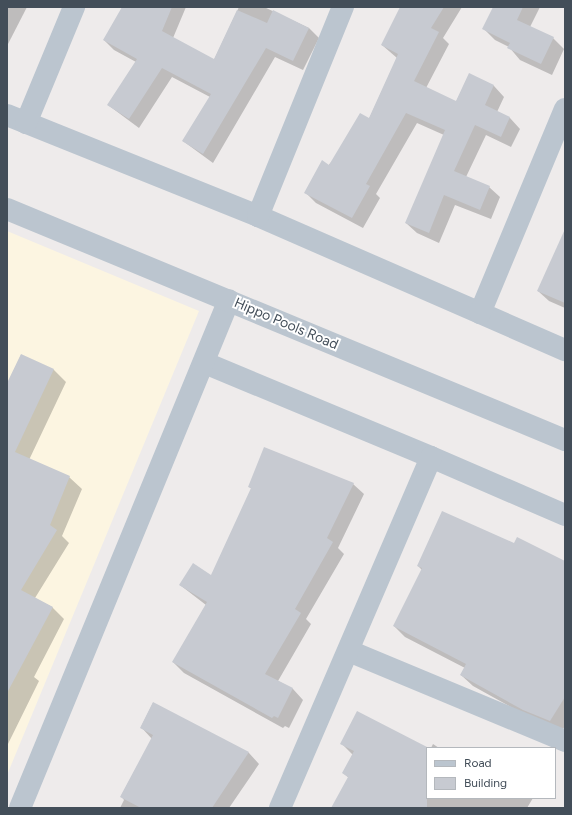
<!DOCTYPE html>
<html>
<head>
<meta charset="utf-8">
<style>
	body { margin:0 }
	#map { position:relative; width:572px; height:815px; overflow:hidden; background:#eeebeb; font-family:Figtree,sans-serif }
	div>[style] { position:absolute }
	.commercial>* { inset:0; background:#fcf5e1 }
	.shadow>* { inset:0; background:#0003 }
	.building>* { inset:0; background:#c7cad1 }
	.minor>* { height:22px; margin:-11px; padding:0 11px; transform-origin:11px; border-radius:11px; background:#bbc5cf }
	.tertiary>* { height:22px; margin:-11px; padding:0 11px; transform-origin:11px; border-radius:11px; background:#bbc5cf }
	span { translate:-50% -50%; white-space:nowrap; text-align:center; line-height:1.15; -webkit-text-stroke:4px #fff; paint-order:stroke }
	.street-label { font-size:14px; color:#434e59 }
	.frame { position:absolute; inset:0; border:8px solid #434e59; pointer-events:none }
	.legend { position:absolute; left:426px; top:747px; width:130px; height:52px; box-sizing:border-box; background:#fff; border:1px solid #b4b8bd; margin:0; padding:5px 7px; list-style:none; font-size:12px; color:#434e59 }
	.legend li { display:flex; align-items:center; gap:8px; height:20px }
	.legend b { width:20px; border:1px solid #b4b8bd }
</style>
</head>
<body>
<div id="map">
	<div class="commercial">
		<i style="clip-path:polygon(7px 231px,199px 311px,7px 775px)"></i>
	</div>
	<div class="shadow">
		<i style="clip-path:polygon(7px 7px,27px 7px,7px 46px)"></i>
		<i style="clip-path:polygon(149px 7px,186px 7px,173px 38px,214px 60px,239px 7px,264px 7px,309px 28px,319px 38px,303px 70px,275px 57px,213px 163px,183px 141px,210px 97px,172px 77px,139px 128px,108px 105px,136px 62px,114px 50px,104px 40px)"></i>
		<i style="clip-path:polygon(401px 7px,462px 7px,443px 38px,449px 44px,426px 88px,456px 102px,469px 75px,494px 86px,504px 97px,497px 112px,510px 118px,520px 129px,511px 147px,486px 135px,466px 177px,489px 187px,500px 197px,491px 219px,455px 205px,439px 243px,417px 233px,406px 223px,444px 135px,417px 123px,376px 194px,380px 198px,363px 228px,316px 203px,305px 192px,369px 119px,397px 58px,382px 45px)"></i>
		<i style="clip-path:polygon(494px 7px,540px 7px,530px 27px,553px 38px,564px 49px,552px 75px,520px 60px,509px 47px,495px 40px,484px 29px)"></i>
		<i style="clip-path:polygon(565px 264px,565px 308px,549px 301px,538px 291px)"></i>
		<i style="clip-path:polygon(21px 355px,54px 370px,66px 382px,29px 460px,69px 477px,82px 489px,62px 536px,69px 543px,35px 598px,52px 607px,64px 619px,34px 677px,39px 681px,7px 746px,7px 385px)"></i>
		<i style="clip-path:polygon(353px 484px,364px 494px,338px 548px,344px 554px,306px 619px,311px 624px,278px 681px,293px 689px,303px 700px,289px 728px,285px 726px,283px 728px,184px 673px,173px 662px,206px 605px,180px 585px,212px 576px,252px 489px,249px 487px)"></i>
		<i style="clip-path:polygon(514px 544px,565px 565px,565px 726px,561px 732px,536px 721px,473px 686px,461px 675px,465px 668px,405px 637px,394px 626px,422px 570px,418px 566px)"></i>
		<i style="clip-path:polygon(153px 703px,249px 753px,259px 764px,229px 808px,120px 808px,124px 800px,121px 796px,152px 739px,141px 727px)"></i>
		<i style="clip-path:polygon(341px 743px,427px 748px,427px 798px,533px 798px,527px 808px,332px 808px,349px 778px,343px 773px,353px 755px)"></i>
		<i style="clip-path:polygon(433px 744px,439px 748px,431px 748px)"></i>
	</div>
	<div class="building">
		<i style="clip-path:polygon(122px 7px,172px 7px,162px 31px,214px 59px,237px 10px,267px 23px,273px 10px,309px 28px,293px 61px,266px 48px,203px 154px,182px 141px,211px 94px,162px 68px,129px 119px,107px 105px,137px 59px,103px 40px)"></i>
		<i style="clip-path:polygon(400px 7px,444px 7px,431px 28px,439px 32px,414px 81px,456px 101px,469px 73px,494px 85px,485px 105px,510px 117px,501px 137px,475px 125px,454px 171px,490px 186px,480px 210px,444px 195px,429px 233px,405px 223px,445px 130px,406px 113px,366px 184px,370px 186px,352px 218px,304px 193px,322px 160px,329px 165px,360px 113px,369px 118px,398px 54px,381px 45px)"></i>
		<i style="clip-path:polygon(493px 7px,523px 7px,517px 20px,554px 37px,541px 64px,507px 48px,510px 43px,482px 29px)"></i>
		<i style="clip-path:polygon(565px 229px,565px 303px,537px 291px)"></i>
		<i style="clip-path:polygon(21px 354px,54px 369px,15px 452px,70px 476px,50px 525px,57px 530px,21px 590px,53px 607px,7px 693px,7px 383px)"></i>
		<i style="clip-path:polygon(264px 447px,354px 483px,327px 538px,333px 542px,295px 609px,301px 613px,265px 674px,293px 688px,278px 718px,274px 716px,272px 718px,172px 662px,207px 602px,179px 585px,193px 563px,211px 575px,251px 488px,248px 487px)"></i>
		<i style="clip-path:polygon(442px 511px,514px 543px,517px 537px,565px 561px,565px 697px,550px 721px,523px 710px,460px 675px,466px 664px,393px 626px,422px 568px,417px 566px)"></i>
		<i style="clip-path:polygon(153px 702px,249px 752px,212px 808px,141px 808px,120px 797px,153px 735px,140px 728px)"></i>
		<i style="clip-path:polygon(357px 711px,427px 747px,427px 808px,331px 808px,348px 777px,342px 773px,354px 751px,340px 744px)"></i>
	</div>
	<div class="minor">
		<i style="left:7px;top:115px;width:271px;rotate:21.9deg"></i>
		<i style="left:258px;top:216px;width:335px;rotate:23.6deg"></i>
		<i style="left:26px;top:123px;width:126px;rotate:-67.5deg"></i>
		<i style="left:258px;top:216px;width:226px;rotate:-67.9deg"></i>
		<i style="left:480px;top:313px;width:221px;rotate:-67.4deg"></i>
		<i style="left:205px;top:363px;width:245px;rotate:22.6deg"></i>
		<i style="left:431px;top:457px;width:146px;rotate:23.4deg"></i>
		<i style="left:349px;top:651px;width:234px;rotate:22.6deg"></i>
		<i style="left:20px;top:808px;width:549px;rotate:-67.64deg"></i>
		<i style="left:280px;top:808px;width:382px;rotate:-66.7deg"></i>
	</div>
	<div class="tertiary">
		<i style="left:7px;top:209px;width:604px;rotate:22.49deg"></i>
	</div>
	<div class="street-label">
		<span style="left:286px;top:324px;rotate:23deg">Hippo Pools Road</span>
	</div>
	<div class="frame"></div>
	<ul class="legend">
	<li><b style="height:5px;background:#bbc5cf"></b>Road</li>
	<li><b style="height:11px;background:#c7cad1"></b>Building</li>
	</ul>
</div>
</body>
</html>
